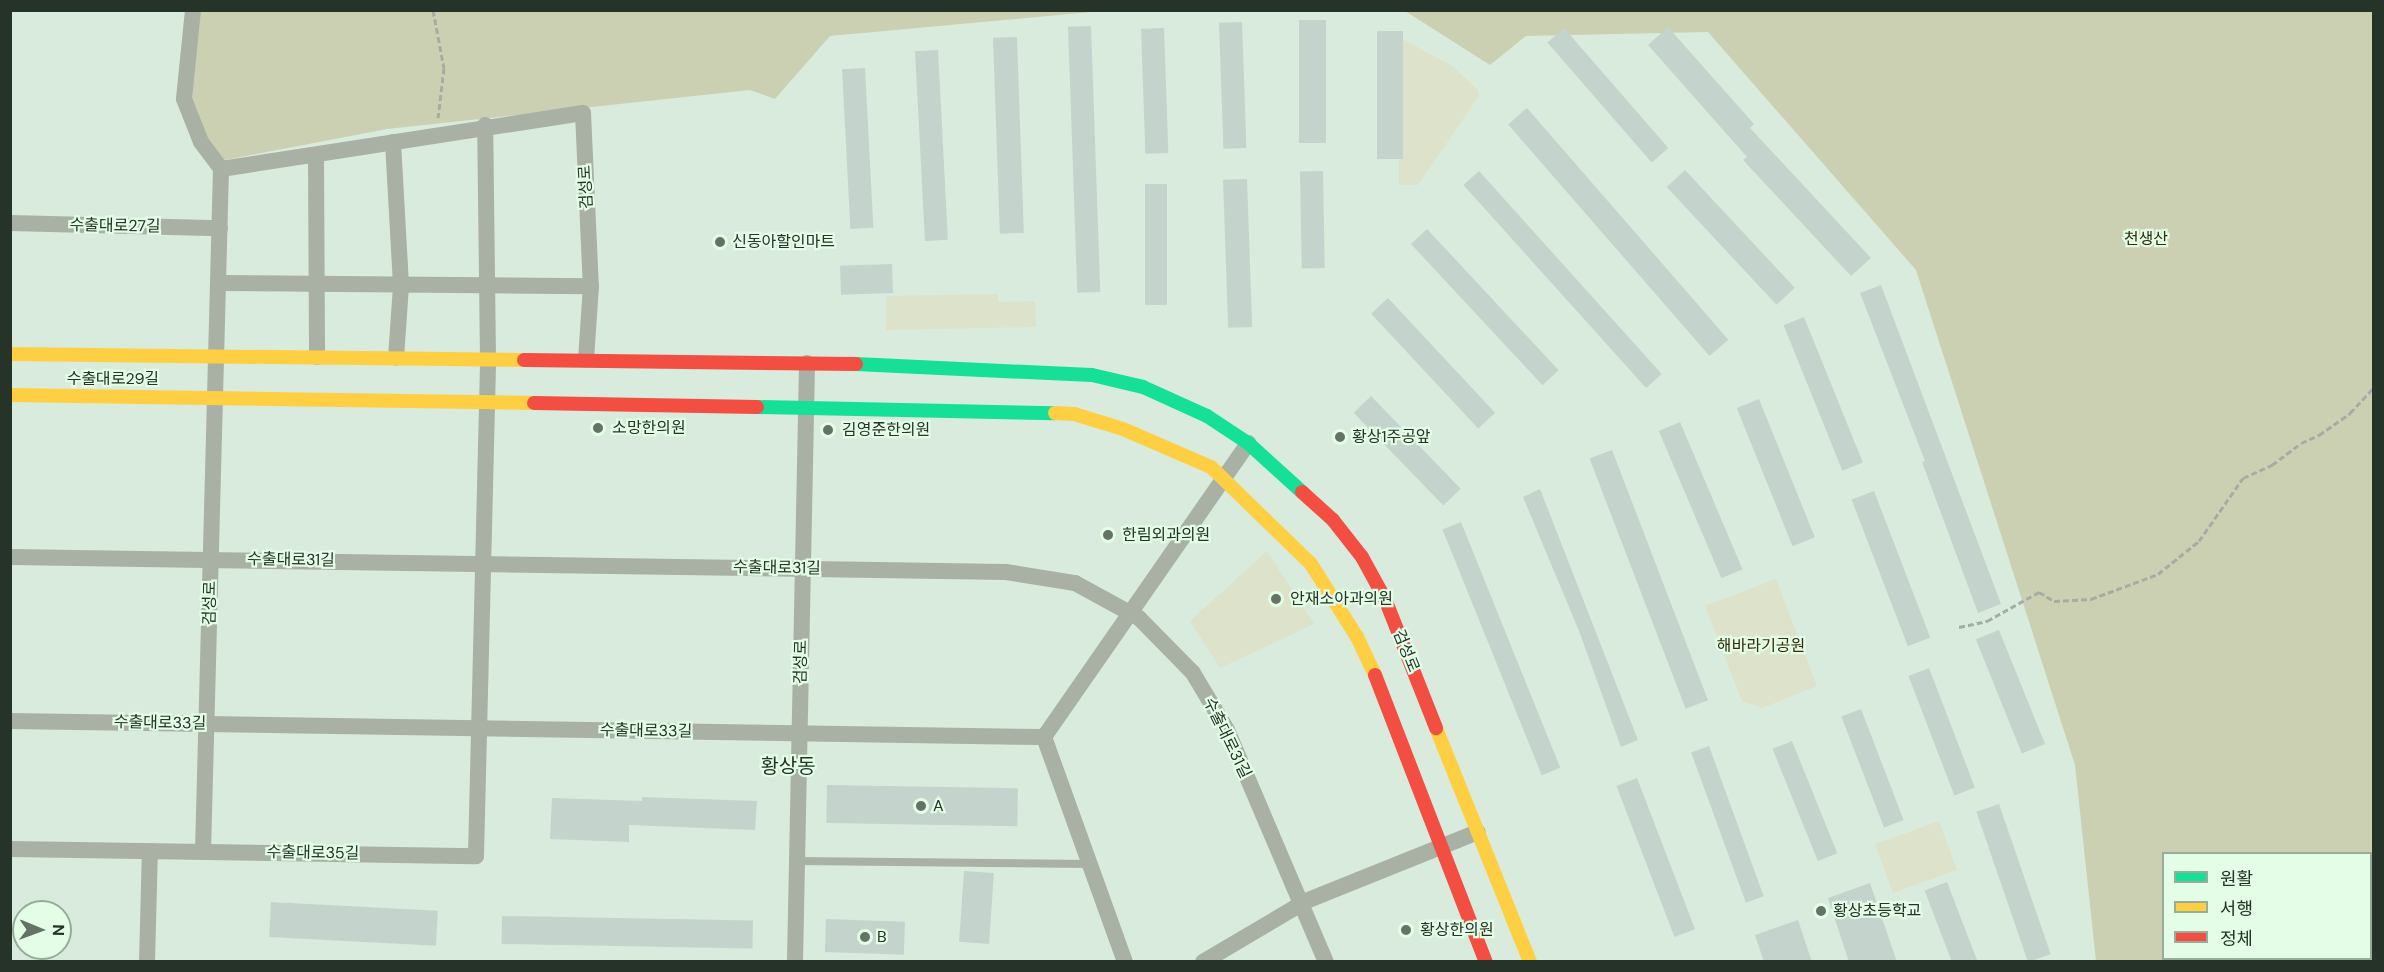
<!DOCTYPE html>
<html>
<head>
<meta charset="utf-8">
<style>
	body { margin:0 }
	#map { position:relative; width:2384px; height:972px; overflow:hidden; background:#d9ebdc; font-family:"DM Sans","Noto Sans KR",sans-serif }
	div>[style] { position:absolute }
	.green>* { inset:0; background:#dde2ca; transform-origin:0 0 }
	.forest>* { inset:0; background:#ccd0b2 }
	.building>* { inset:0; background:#c4d4cc; transform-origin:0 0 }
	.path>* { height:3px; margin-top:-1.5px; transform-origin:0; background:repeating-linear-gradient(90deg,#a5ada2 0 6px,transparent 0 9px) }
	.lane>* { height:8px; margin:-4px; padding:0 4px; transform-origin:4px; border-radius:4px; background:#a9b0a4 }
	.street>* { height:16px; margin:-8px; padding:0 8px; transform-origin:8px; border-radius:8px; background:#a9b0a4 }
	.fast>* { height:14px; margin:-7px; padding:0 7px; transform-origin:7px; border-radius:7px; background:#16e098 }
	.slow>* { height:14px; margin:-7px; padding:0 7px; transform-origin:7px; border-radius:7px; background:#ffcf43 }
	.jam>* { height:14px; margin:-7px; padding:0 7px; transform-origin:7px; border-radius:7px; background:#f24e42 }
	.dots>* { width:16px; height:16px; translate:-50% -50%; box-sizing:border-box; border:3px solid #e3fde7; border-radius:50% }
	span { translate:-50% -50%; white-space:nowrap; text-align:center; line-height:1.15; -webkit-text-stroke:4.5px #e3fde7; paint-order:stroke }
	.street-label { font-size:16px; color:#263328 }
	.park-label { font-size:16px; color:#342c0a }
	.poi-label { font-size:16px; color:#263328 }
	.left { translate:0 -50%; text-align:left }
	.quarter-label { font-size:20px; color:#263328 }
	.frame { position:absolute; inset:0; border:12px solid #263328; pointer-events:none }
	.legend { position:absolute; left:2162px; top:852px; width:210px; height:108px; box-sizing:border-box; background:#e3fde7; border:2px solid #97ac9b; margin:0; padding:8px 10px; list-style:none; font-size:18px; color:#263328 }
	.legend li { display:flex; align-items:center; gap:12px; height:30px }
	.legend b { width:30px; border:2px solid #97ac9b }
	.north { position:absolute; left:12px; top:900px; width:60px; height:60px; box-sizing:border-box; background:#e3fde7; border:2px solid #97ac9b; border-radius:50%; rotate:91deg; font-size:16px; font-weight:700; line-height:24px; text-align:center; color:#263328 }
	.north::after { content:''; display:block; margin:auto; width:21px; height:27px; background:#657367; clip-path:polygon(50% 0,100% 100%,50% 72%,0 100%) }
</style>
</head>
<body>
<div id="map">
	<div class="green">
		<i style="clip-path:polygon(1399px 37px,1452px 66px,1478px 90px,1479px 96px,1418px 185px,1399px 185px)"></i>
		<i style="clip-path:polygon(998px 294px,998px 302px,1035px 301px,1036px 327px,886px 330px,886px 296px)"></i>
		<i style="clip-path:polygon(1267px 551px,1314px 624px,1220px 668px,1190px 621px)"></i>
		<i style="clip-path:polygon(1776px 579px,1817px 686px,1762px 708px,1742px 701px,1705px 606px)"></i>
		<i style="left:1939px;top:821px;width:52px;height:68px;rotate:70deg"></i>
	</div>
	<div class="forest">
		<i style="clip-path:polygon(194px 10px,1102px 11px,830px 36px,775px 99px,750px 90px,387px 129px,225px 160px,203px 135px,187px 97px)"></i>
		<i style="clip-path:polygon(evenodd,1405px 11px,2373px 11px,2373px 961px,2096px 961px,2075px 765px,1916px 270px,1708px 32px,1526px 36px,1490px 65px,1405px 11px,2164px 854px,2370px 854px,2370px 958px,2164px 958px,2164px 854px)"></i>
	</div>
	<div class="building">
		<i style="left:1326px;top:20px;width:123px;height:27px;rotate:90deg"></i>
		<i style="left:1242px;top:22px;width:126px;height:23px;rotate:88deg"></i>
		<i style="left:1091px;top:26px;width:266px;height:23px;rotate:88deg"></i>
		<i style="clip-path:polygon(1668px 27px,1754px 124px,1750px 128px,1871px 258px,1851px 276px,1743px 160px,1747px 157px,1648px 45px)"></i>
		<i style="left:1164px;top:28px;width:125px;height:23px;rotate:88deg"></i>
		<i style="left:1564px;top:28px;width:159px;height:22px;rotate:49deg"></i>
		<i style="left:1377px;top:31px;width:26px;height:128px"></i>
		<i style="left:1017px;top:37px;width:196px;height:24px;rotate:88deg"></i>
		<i style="left:938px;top:50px;width:190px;height:23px;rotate:87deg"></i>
		<i style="left:865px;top:68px;width:160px;height:23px;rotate:87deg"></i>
		<i style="left:1527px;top:108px;width:307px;height:25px;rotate:49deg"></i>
		<i style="left:1685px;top:170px;width:161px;height:25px;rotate:47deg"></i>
		<i style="left:1323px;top:171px;width:97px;height:23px;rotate:89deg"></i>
		<i style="left:1479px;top:171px;width:273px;height:21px;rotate:48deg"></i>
		<i style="left:1247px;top:179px;width:148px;height:24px;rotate:88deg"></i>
		<i style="left:1145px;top:184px;width:22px;height:121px"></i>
		<i style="left:1427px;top:229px;width:193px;height:22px;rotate:47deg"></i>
		<i style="left:892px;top:264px;width:29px;height:52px;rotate:88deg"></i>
		<i style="clip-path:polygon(1881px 285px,2001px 604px,1978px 613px,1922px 462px,1925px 461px,1860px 293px)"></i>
		<i style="left:1388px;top:298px;width:157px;height:23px;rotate:47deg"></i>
		<i style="left:1804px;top:317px;width:157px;height:22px;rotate:68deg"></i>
		<i style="left:1371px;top:396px;width:129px;height:24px;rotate:46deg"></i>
		<i style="left:1759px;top:399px;width:149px;height:24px;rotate:68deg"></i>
		<i style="left:1680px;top:422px;width:160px;height:23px;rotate:67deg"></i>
		<i style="left:1612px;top:450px;width:268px;height:24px;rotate:69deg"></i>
		<i style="clip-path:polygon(1540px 489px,1638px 740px,1621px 747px,1579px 631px,1523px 497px)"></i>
		<i style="left:1874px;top:491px;width:157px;height:24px;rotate:69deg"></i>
		<i style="left:1461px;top:522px;width:265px;height:20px;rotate:68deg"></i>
		<i style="left:1999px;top:630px;width:123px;height:25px;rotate:68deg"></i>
		<i style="left:1929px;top:668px;width:128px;height:22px;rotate:69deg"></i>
		<i style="left:1861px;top:709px;width:119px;height:21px;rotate:69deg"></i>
		<i style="left:1792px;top:741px;width:121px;height:21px;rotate:68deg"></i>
		<i style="left:1709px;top:746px;width:160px;height:19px;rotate:70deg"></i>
		<i style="left:1637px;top:778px;width:162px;height:22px;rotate:69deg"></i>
		<i style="left:827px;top:785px;width:191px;height:38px;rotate:1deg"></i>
		<i style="clip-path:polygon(642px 797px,757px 801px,755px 830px,629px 825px,629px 842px,550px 839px,552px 798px,642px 801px)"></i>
		<i style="left:1999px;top:804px;width:159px;height:24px;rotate:71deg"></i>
		<i style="left:964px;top:871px;width:30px;height:71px;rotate:4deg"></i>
		<i style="left:1947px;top:882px;width:85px;height:24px;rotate:69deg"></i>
		<i style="clip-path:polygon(1870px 883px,1897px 962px,1849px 962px,1828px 898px)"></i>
		<i style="left:271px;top:902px;width:167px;height:35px;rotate:3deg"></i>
		<i style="left:502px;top:916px;width:251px;height:28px;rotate:1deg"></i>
		<i style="left:826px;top:919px;width:79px;height:33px;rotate:2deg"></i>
		<i style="clip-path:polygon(1798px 920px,1812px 962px,1764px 962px,1755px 935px)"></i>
	</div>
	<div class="path">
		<i style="left:433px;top:10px;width:59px;rotate:79.3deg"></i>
		<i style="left:444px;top:68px;width:50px;rotate:96.8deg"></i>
		<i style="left:1959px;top:627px;width:29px;rotate:-12deg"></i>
		<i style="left:1987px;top:621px;width:60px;rotate:-29.1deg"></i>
		<i style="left:2039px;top:592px;width:17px;rotate:31deg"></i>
		<i style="left:2054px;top:601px;width:37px;rotate:-3deg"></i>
		<i style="left:2091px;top:599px;width:72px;rotate:-20.5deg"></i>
		<i style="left:2158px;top:574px;width:53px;rotate:-38.8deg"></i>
		<i style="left:2199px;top:541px;width:77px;rotate:-55.1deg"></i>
		<i style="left:2243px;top:478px;width:32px;rotate:-24deg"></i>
		<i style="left:2272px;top:465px;width:36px;rotate:-37deg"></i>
		<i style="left:2301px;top:443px;width:20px;rotate:-24deg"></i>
		<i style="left:2319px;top:435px;width:38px;rotate:-35deg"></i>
		<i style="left:2350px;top:413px;width:35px;rotate:-47deg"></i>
	</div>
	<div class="lane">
		<i style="left:797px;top:861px;width:294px;rotate:0.6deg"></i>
	</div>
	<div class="street">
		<i style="left:193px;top:10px;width:89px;rotate:95.8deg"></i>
		<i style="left:184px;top:99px;width:46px;rotate:68.4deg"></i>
		<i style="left:201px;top:142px;width:34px;rotate:53deg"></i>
		<i style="left:221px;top:169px;width:681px;rotate:91.51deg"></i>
		<i style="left:393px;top:142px;width:144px;rotate:86.8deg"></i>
		<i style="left:401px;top:286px;width:72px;rotate:94deg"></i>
		<i style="left:316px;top:157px;width:200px;rotate:89.7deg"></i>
		<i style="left:221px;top:169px;width:366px;rotate:-8.8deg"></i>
		<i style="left:583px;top:113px;width:173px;rotate:87.4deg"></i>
		<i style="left:591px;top:286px;width:74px;rotate:93.9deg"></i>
		<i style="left:10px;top:223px;width:210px;rotate:1.4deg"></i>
		<i style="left:218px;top:283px;width:373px;rotate:0.5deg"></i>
		<i style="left:10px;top:557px;width:996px;rotate:0.86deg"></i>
		<i style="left:1006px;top:572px;width:70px;rotate:9.1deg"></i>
		<i style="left:1075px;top:583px;width:73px;rotate:28.7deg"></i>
		<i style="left:1139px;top:618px;width:77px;rotate:45.5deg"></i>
		<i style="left:1193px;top:673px;width:66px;rotate:59.2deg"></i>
		<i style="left:1227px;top:730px;width:252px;rotate:66.9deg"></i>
		<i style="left:10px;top:721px;width:1034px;rotate:0.89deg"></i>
		<i style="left:1044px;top:737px;width:358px;rotate:-55.2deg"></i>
		<i style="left:1044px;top:737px;width:239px;rotate:70.2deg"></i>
		<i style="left:10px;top:849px;width:466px;rotate:0.9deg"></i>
		<i style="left:476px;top:856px;width:497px;rotate:-88.6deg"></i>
		<i style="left:488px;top:359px;width:234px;rotate:-90.7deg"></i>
		<i style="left:147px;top:962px;width:111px;rotate:-88.5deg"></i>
		<i style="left:795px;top:962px;width:599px;rotate:-88.85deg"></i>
		<i style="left:1203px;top:962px;width:120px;rotate:-30.6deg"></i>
		<i style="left:1306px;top:901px;width:185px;rotate:-21.9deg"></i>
	</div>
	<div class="fast">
		<i style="left:856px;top:364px;width:236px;rotate:2.7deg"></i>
		<i style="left:1092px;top:375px;width:52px;rotate:13.2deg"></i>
		<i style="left:1143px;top:387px;width:70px;rotate:24.4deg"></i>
		<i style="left:1207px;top:416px;width:49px;rotate:33.4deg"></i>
		<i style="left:1248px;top:443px;width:73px;rotate:42.2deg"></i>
		<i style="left:757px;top:407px;width:298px;rotate:1.2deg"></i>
	</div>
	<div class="slow">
		<i style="left:10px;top:354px;width:514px;rotate:0.67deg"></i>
		<i style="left:10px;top:395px;width:524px;rotate:0.87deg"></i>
		<i style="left:1055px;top:413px;width:19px;rotate:3deg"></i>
		<i style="left:1074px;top:414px;width:51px;rotate:17deg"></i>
		<i style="left:1123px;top:429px;width:96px;rotate:23.4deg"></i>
		<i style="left:1211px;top:467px;width:139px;rotate:44.1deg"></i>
		<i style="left:1311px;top:564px;width:86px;rotate:57.8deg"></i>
		<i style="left:1357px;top:637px;width:42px;rotate:64.7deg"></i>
		<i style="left:1436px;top:728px;width:252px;rotate:68.1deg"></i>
	</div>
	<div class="jam">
		<i style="left:524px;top:360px;width:332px;rotate:0.7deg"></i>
		<i style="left:534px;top:403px;width:223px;rotate:1deg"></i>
		<i style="left:1302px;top:492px;width:42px;rotate:42.1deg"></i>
		<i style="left:1333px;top:520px;width:47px;rotate:51.9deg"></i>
		<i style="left:1362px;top:557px;width:48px;rotate:61.3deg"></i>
		<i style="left:1385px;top:599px;width:139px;rotate:68.4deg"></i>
		<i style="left:1375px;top:675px;width:308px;rotate:68.9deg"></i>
	</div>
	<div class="dots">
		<i style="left:720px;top:242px;background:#657367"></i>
		<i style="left:598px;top:428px;background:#657367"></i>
		<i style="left:828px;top:430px;background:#657367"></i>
		<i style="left:1340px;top:437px;background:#657367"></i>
		<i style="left:1108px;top:535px;background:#657367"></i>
		<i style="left:1276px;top:599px;background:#657367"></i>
		<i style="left:921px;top:806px;background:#657367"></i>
		<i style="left:1821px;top:911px;background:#657367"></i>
		<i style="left:1406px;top:930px;background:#657367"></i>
		<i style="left:865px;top:937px;background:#657367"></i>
	</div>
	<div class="street-label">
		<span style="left:586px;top:187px;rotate:-93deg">검성로</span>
		<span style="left:115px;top:226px;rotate:1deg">수출대로27길</span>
		<span style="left:113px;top:379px">수출대로29길</span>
		<span style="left:291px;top:560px;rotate:1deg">수출대로31길</span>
		<span style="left:777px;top:568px;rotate:1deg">수출대로31길</span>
		<span style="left:210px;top:603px;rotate:-89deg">검성로</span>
		<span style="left:1406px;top:651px;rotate:68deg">검성로</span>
		<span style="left:801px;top:662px;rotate:-89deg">검성로</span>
		<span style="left:160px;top:723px;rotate:1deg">수출대로33길</span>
		<span style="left:646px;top:731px;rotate:1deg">수출대로33길</span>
		<span style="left:1227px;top:738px;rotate:64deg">수출대로31길</span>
		<span style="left:313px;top:853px;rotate:1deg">수출대로35길</span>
	</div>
	<div class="park-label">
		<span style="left:2146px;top:239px">천생산</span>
		<span style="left:1761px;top:646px">해바라기공원</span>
	</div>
	<div class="poi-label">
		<span class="left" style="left:732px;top:242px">신동아할인마트</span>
		<span class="left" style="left:612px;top:428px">소망한의원</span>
		<span class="left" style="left:842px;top:430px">김영준한의원</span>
		<span class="left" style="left:1352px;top:437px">황상1주공앞</span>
		<span class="left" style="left:1122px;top:535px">한림외과의원</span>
		<span class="left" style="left:1290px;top:599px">안재소아과의원</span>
		<span class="left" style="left:933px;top:806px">A</span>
		<span class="left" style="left:1833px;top:911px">황상초등학교</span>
		<span class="left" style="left:1420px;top:930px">황상한의원</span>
		<span class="left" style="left:877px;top:937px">B</span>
	</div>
	<div class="quarter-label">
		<span style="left:788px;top:766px">황상동</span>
	</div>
	<div class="frame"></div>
	<ul class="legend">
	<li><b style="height:8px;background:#16e098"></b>원활</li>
	<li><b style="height:8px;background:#ffcf43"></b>서행</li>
	<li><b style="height:8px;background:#f24e42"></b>정체</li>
	</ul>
	<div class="north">N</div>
</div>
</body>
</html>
